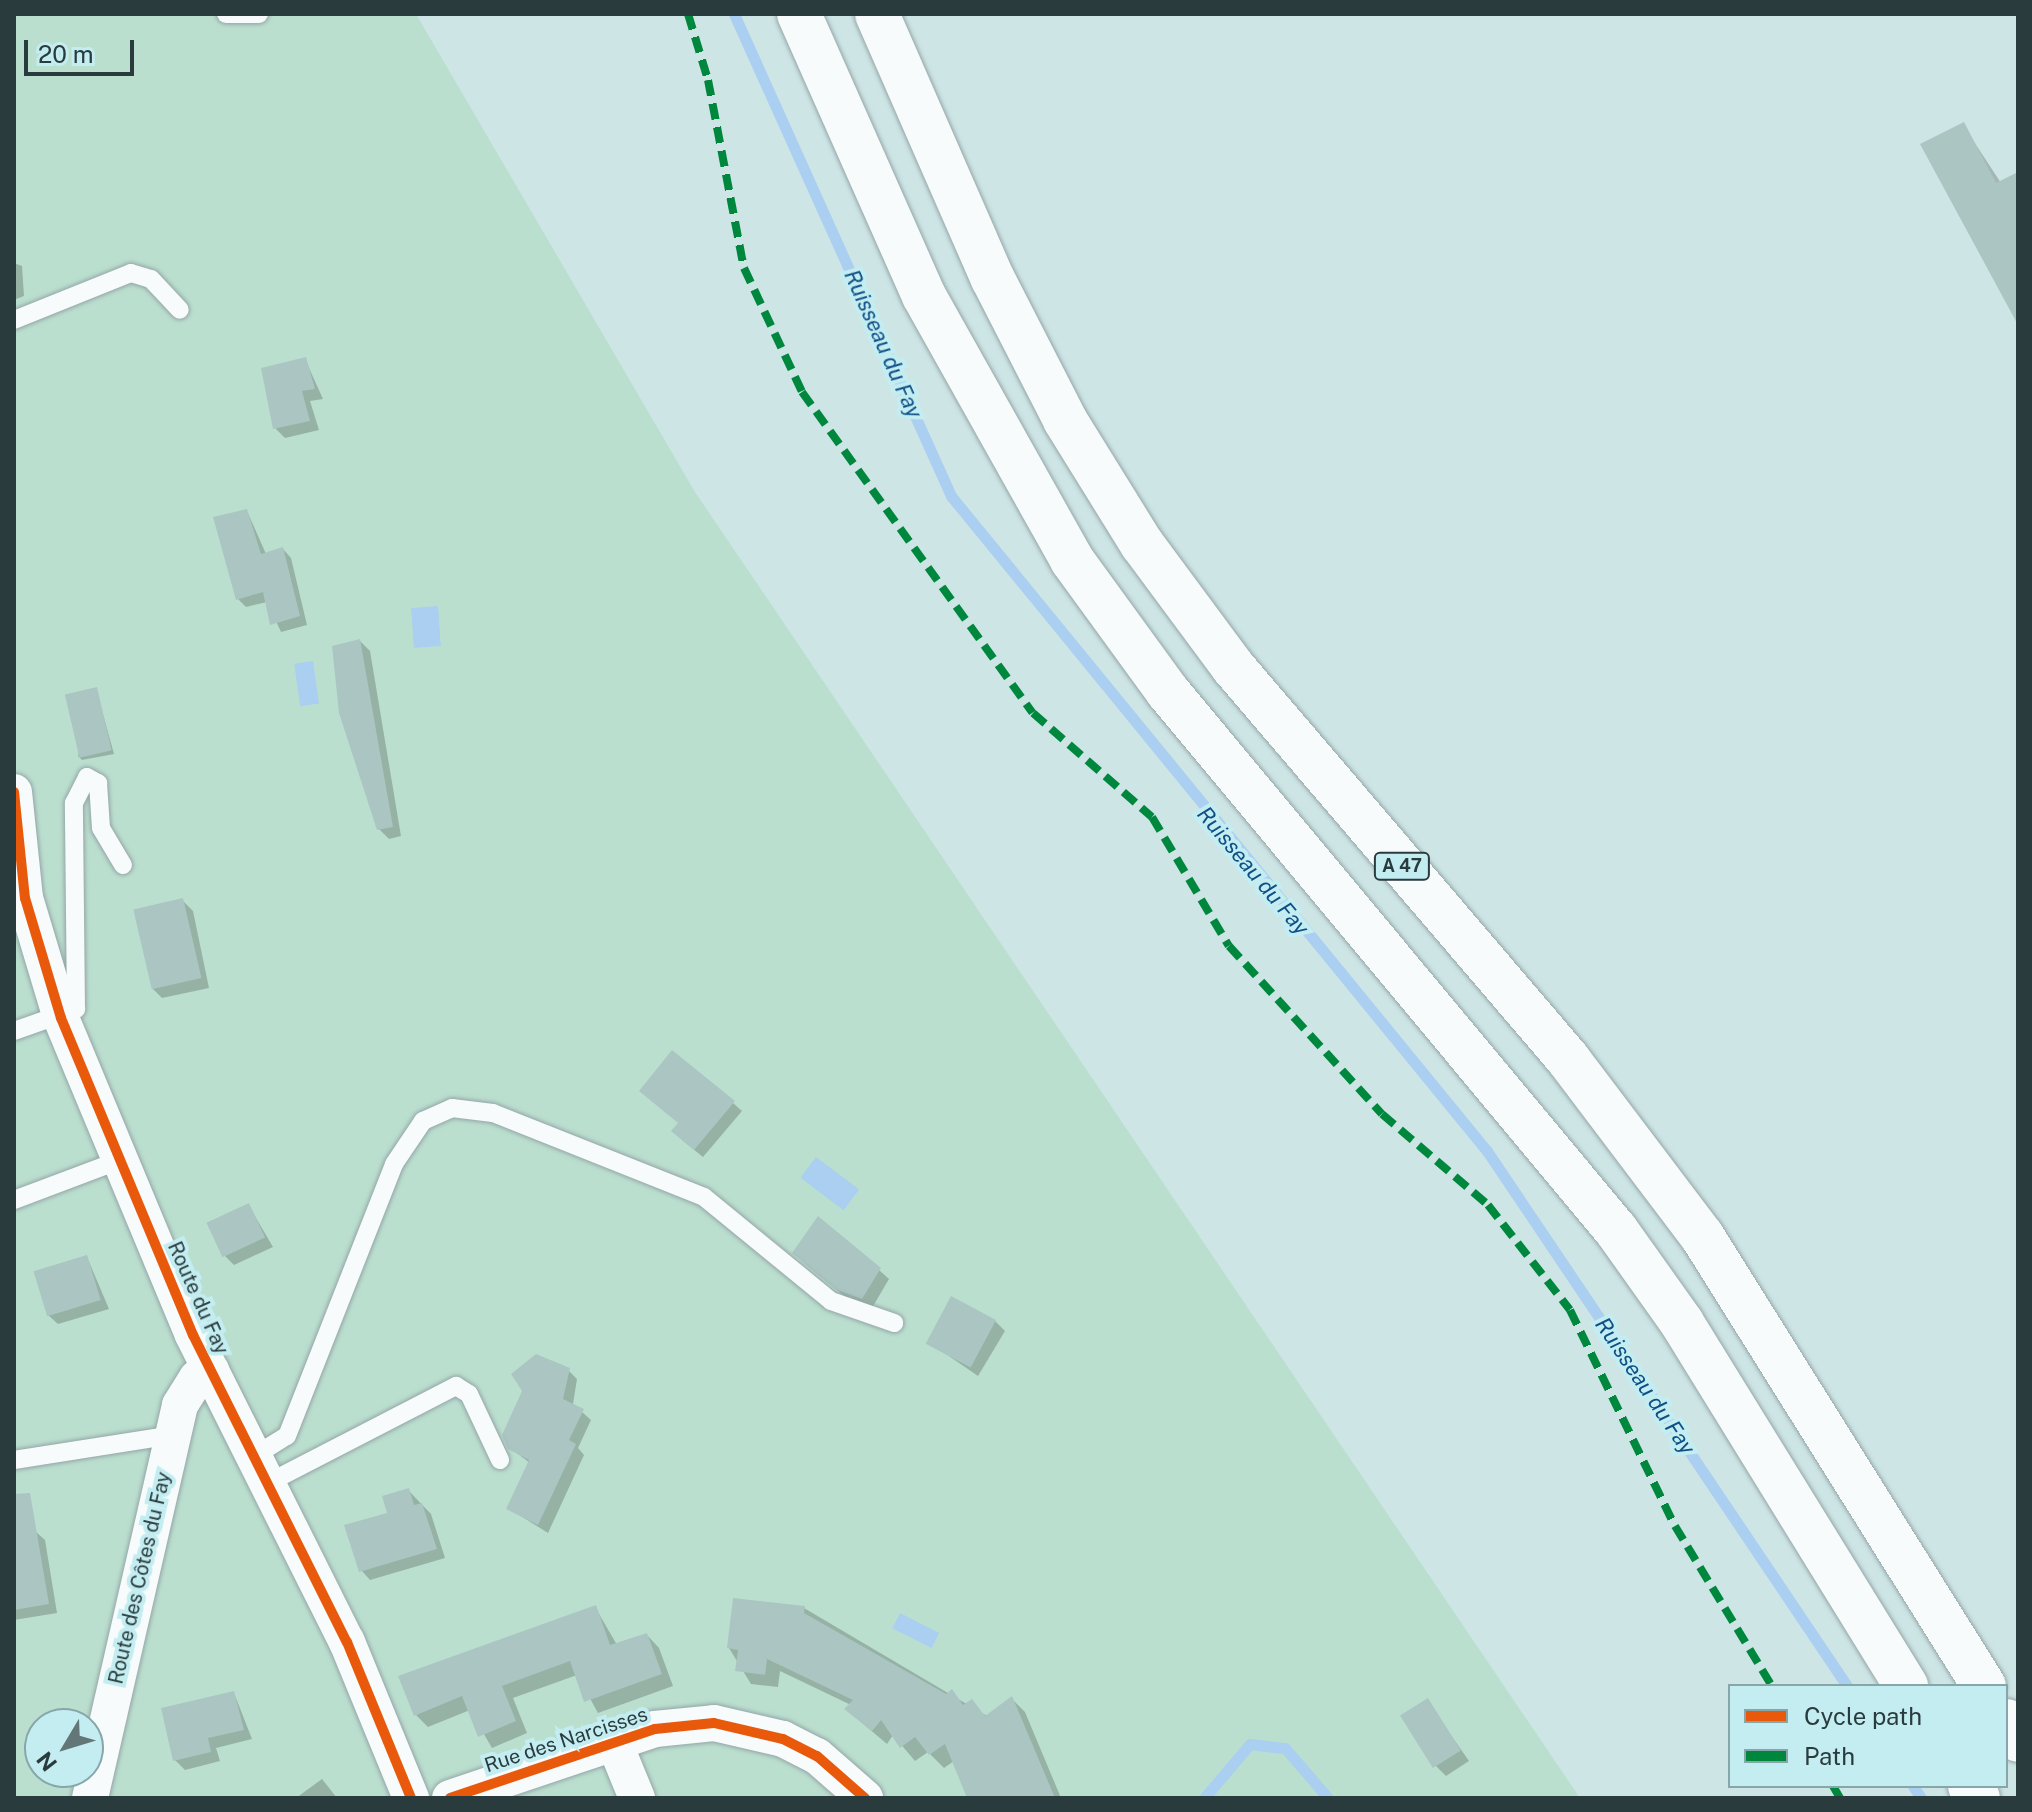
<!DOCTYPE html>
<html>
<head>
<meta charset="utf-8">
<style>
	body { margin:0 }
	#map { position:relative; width:2032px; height:1812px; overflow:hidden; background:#cee5e6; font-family:"Public Sans",sans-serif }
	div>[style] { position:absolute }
	.green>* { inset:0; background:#bbdfcf }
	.water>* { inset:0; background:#aacff0; transform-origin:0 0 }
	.shadow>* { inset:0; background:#0003 }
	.stream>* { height:11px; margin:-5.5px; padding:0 5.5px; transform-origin:5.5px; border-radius:5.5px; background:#aacff0 }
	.building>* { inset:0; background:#abc5c2; transform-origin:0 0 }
	.roads { filter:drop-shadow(0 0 2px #94a6a7) drop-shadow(0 0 2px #94a6a7) }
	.service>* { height:18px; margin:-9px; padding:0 9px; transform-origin:9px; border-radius:9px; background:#f8fbfb }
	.minor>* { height:36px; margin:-18px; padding:0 18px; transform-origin:18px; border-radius:18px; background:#f8fbfb }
	.motorway>* { height:44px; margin:-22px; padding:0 22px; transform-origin:22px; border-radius:22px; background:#f8fbfb }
	.quiet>* { height:8px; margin-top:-4px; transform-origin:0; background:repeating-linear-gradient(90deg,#00873e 0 16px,transparent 0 24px) }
	.cycleway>* { height:10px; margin:-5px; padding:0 5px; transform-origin:5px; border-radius:5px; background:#e8590c }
	span { translate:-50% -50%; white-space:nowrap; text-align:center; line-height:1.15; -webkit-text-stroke:8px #c3edf1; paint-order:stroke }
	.shield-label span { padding:2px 6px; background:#c3edf1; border:2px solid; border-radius:6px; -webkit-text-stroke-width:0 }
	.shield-label { font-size:18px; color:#2a3b3d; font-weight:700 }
	.street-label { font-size:20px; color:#2a3b3d }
	.water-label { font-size:22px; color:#0e4f86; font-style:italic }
	.frame { position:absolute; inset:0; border:16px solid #2a3b3d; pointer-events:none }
	.legend { position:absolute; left:1728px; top:1684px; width:280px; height:104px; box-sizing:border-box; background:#c3edf1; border:2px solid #86a6a9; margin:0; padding:10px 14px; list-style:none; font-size:24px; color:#2a3b3d }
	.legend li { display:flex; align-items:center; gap:16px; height:40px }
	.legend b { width:40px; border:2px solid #86a6a9 }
	.north { position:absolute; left:24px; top:1708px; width:80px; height:80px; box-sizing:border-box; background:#c3edf1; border:2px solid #86a6a9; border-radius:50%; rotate:232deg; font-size:22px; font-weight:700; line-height:32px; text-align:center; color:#2a3b3d }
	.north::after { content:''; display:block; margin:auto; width:28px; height:36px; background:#637678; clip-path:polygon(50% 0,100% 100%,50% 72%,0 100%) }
	.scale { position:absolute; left:24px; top:40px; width:110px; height:36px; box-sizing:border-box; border:4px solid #2a3b3d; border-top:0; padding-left:10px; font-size:24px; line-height:28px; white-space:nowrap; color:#2a3b3d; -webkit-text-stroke:6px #c3edf1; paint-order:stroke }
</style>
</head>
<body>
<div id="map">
	<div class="green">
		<i style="clip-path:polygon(evenodd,14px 14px,416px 14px,695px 492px,1580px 1798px,14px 1798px,14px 14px,40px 1724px,88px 1724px,88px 1772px,40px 1772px,40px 1724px)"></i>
	</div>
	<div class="water">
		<i style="left:438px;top:606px;width:40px;height:27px;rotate:86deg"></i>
		<i style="left:313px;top:661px;width:43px;height:19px;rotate:82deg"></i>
		<i style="left:816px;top:1157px;width:54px;height:26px;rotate:37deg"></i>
		<i style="left:900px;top:1613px;width:44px;height:17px;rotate:27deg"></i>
	</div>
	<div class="shadow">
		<i style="clip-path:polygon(1963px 125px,2001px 183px,2018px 174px,2018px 314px)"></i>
		<i style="clip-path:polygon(14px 263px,22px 266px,24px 296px,14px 300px)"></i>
		<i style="clip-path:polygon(305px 359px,323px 399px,310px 401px,319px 430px,285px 438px,275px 428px)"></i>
		<i style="clip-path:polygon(247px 511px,266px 554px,283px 549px,291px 558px,307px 625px,281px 632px,267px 602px,246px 607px,238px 599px)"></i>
		<i style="clip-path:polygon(360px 641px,370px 651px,401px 836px,389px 839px,379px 829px)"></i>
		<i style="clip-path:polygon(96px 689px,114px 754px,82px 760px,78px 756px)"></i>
		<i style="clip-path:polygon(183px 901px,193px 911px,209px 988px,162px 998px,152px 988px)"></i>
		<i style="clip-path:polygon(733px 1103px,742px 1111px,703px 1157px,682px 1140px)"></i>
		<i style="clip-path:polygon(249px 1206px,273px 1247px,234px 1265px,224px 1255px)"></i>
		<i style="clip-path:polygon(87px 1257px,109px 1309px,58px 1324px,48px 1315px)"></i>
		<i style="clip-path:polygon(804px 1263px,879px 1270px,889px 1279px,872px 1308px,849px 1300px)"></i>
		<i style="clip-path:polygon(995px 1321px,1005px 1331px,978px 1376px,930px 1343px)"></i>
		<i style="clip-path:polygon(568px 1370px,577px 1379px,573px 1404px,591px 1420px,578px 1448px,584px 1455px,548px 1533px,508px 1508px,530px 1463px,510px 1448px)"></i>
		<i style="clip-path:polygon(409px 1491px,431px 1514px,445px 1558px,370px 1580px,361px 1570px)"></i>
		<i style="clip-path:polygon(35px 1531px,45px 1540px,57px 1613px,14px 1620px,14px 1535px)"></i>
		<i style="clip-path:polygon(595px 1607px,617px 1645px,647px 1635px,659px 1648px,673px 1686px,598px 1713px,577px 1675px,513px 1698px,527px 1733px,492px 1748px,470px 1710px,428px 1727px,416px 1715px)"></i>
		<i style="clip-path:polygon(804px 1608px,987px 1716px,1012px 1699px,1025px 1712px,1061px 1798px,969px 1798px,954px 1761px,944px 1768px,928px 1752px,915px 1761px,893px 1735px,887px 1744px,861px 1722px,851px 1705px,780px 1671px,778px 1687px,751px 1684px,729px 1648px)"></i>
		<i style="clip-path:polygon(234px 1693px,252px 1739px,216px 1748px,220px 1761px,185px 1770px,175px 1760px)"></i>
		<i style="clip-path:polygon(1427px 1701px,1469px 1761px,1446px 1776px,1436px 1766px)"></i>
		<i style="clip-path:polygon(322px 1779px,337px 1798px,296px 1798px)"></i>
	</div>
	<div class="stream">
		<i style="left:734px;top:14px;width:529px;rotate:65.76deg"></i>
		<i style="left:951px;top:496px;width:846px;rotate:50.71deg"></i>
		<i style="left:1487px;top:1151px;width:645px;rotate:56.06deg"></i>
		<i style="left:1913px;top:1786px;width:14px;rotate:56deg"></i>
		<i style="left:1204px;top:1798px;width:71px;rotate:-49.6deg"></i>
		<i style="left:1250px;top:1744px;width:35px;rotate:7deg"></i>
		<i style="left:1285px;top:1748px;width:66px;rotate:49.3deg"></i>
	</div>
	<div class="building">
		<i style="clip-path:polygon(1964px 122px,1996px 183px,2018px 172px,2018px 325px,1920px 144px)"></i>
		<i style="clip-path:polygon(306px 357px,315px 389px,302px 391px,310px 421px,273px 429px,261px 368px)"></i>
		<i style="clip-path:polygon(247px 509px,261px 554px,283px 547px,300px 616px,270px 625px,263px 592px,236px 600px,213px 517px)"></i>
		<i style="clip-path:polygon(360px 639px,393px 827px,377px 830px,339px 713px,332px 646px)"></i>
		<i style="left:97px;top:687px;width:65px;height:33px;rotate:77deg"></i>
		<i style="left:183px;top:898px;width:82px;height:51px;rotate:77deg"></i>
		<i style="clip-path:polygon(672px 1050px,735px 1101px,694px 1150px,671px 1131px,678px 1123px,639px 1091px)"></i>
		<i style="left:249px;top:1203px;width:38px;height:47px;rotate:65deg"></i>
		<i style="clip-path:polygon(818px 1216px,881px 1268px,862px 1299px,837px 1290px,792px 1253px)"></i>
		<i style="left:87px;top:1255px;width:47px;height:56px;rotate:73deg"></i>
		<i style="left:951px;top:1296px;width:51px;height:54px;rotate:28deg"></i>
		<i style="clip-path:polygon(536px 1354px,570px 1368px,563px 1399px,584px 1409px,569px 1440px,576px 1444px,538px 1525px,506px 1509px,529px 1460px,508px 1449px,502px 1435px,522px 1391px,511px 1374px)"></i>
		<i style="clip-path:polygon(409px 1488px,414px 1505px,422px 1503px,437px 1549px,359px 1572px,344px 1525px,387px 1513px,382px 1496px)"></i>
		<i style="clip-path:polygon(30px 1493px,49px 1604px,14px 1610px,14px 1494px)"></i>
		<i style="clip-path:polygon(733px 1598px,805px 1606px,804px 1613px,946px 1694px,952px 1689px,963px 1705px,972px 1699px,985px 1716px,1012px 1696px,1055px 1798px,967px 1798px,945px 1744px,929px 1755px,915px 1737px,900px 1748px,881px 1720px,872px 1731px,844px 1709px,853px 1700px,767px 1659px,765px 1675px,735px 1671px,738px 1650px,727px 1648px)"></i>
		<i style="clip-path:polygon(596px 1605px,610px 1645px,647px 1633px,662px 1674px,584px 1702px,570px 1661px,502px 1686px,516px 1721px,478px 1737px,462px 1696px,414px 1716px,398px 1676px)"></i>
		<i style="clip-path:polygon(234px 1691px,244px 1730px,208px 1738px,211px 1752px,173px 1761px,161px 1708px)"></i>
		<i style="left:1428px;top:1698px;width:62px;height:33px;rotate:58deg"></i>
	</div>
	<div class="roads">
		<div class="service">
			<i style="left:226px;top:14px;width:33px"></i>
			<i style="left:14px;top:320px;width:126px;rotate:-21.9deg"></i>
			<i style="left:131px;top:273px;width:21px;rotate:17deg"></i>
			<i style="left:151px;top:279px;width:42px;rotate:46.9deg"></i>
			<i style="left:14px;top:1031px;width:66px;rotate:-19.5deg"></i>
			<i style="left:76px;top:1009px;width:206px;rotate:-90.6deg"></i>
			<i style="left:74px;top:803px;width:29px;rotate:-63deg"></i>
			<i style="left:87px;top:777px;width:13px;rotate:29deg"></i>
			<i style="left:98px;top:783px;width:45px;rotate:86.2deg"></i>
			<i style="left:101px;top:828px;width:43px;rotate:59.3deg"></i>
			<i style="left:14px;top:1200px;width:111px;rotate:-20.6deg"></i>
			<i style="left:256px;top:1455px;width:36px;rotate:-32deg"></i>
			<i style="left:287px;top:1436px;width:292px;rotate:-68.5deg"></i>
			<i style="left:394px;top:1164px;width:52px;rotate:-56deg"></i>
			<i style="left:423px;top:1121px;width:32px;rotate:-24deg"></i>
			<i style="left:452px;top:1108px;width:41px;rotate:7deg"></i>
			<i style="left:493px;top:1113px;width:227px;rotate:21.7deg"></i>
			<i style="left:704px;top:1197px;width:164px;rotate:39.3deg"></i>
			<i style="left:831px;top:1301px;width:67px;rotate:19.2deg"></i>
			<i style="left:14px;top:1460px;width:162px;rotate:-8.9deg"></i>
			<i style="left:268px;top:1483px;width:212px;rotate:-27.3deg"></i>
			<i style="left:456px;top:1386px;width:15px;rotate:32deg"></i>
			<i style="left:469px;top:1394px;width:73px;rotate:64.8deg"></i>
		</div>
		<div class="minor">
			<i style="left:14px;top:792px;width:107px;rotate:84.1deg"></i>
			<i style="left:25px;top:898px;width:125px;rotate:73.3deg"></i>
			<i style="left:61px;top:1018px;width:343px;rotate:67.4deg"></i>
			<i style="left:193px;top:1335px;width:343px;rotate:63.4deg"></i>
			<i style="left:347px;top:1642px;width:169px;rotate:67.7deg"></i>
			<i style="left:614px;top:1742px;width:61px;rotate:67.7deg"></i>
			<i style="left:90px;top:1798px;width:403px;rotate:-77.1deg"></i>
			<i style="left:180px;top:1405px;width:32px;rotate:-58deg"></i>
			<i style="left:197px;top:1378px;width:16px;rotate:-27deg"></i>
			<i style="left:450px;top:1798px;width:216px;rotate:-18.6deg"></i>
			<i style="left:655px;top:1729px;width:59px;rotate:-5.8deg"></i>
			<i style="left:714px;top:1723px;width:71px;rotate:13.1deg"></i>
			<i style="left:783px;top:1739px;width:38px;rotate:27deg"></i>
			<i style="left:817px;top:1756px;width:64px;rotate:41.2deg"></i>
		</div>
		<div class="motorway">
			<i style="left:799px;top:14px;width:308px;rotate:66.1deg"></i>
			<i style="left:924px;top:296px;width:303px;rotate:60.7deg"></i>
			<i style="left:1072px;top:560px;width:163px;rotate:54deg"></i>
			<i style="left:1168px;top:692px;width:700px;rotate:50.22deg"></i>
			<i style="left:1616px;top:1230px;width:114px;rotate:54.6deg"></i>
			<i style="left:1682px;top:1323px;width:427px;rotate:58.3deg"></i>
			<i style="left:877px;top:14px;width:289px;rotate:66.4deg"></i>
			<i style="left:993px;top:279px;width:158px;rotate:62.9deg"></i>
			<i style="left:1065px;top:420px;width:146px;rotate:58.2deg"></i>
			<i style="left:1142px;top:544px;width:153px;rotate:53.5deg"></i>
			<i style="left:1233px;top:667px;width:516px;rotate:49.48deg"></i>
			<i style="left:1568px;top:1059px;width:222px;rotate:52.9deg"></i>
			<i style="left:1702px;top:1236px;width:531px;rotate:57.93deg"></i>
			<i style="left:2006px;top:1721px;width:22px;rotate:58deg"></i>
			<i style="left:1970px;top:1786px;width:14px;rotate:56deg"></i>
		</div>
	</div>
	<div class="quiet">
		<i style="left:688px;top:14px;width:69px;rotate:73.1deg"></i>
		<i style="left:708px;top:80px;width:191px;rotate:79.2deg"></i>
		<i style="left:744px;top:268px;width:137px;rotate:64.9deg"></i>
		<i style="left:802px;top:392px;width:395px;rotate:54.3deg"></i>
		<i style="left:1033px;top:713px;width:158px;rotate:41.2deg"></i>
		<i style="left:1152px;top:817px;width:150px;rotate:59.2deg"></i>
		<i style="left:1229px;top:946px;width:227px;rotate:47.7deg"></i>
		<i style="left:1382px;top:1114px;width:140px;rotate:40.6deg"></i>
		<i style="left:1488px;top:1205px;width:133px;rotate:52deg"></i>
		<i style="left:1570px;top:1310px;width:240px;rotate:64.1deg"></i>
		<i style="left:1675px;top:1526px;width:187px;rotate:58.8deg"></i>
		<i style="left:1833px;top:1786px;width:14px;rotate:60deg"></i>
	</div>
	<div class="cycleway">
		<i style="left:14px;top:792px;width:107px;rotate:84.1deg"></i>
		<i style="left:25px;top:898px;width:125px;rotate:73.3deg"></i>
		<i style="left:61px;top:1018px;width:343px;rotate:67.4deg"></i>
		<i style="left:193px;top:1335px;width:343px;rotate:63.4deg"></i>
		<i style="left:347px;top:1642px;width:169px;rotate:67.7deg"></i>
		<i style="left:450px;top:1798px;width:216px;rotate:-18.6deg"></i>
		<i style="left:655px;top:1729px;width:59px;rotate:-5.8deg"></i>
		<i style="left:714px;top:1723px;width:71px;rotate:13.1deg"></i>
		<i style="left:783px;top:1739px;width:38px;rotate:27deg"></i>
		<i style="left:817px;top:1756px;width:64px;rotate:41.2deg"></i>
	</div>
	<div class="shield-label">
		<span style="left:1402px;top:866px">A 47</span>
	</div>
	<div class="street-label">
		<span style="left:198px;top:1298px;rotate:66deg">Route du Fay</span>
		<span style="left:140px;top:1578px;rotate:-77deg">Route des Côtes du Fay</span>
		<span style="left:566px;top:1740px;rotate:-18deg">Rue des Narcisses</span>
	</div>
	<div class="water-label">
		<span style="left:883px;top:344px;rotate:66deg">Ruisseau du Fay</span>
		<span style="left:1253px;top:871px;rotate:50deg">Ruisseau du Fay</span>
		<span style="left:1645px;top:1386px;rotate:56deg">Ruisseau du Fay</span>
	</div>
	<div class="frame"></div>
	<ul class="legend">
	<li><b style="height:10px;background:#e8590c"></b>Cycle path</li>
	<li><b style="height:10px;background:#00873e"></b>Path</li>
	</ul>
	<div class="north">N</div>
	<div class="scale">20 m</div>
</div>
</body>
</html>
